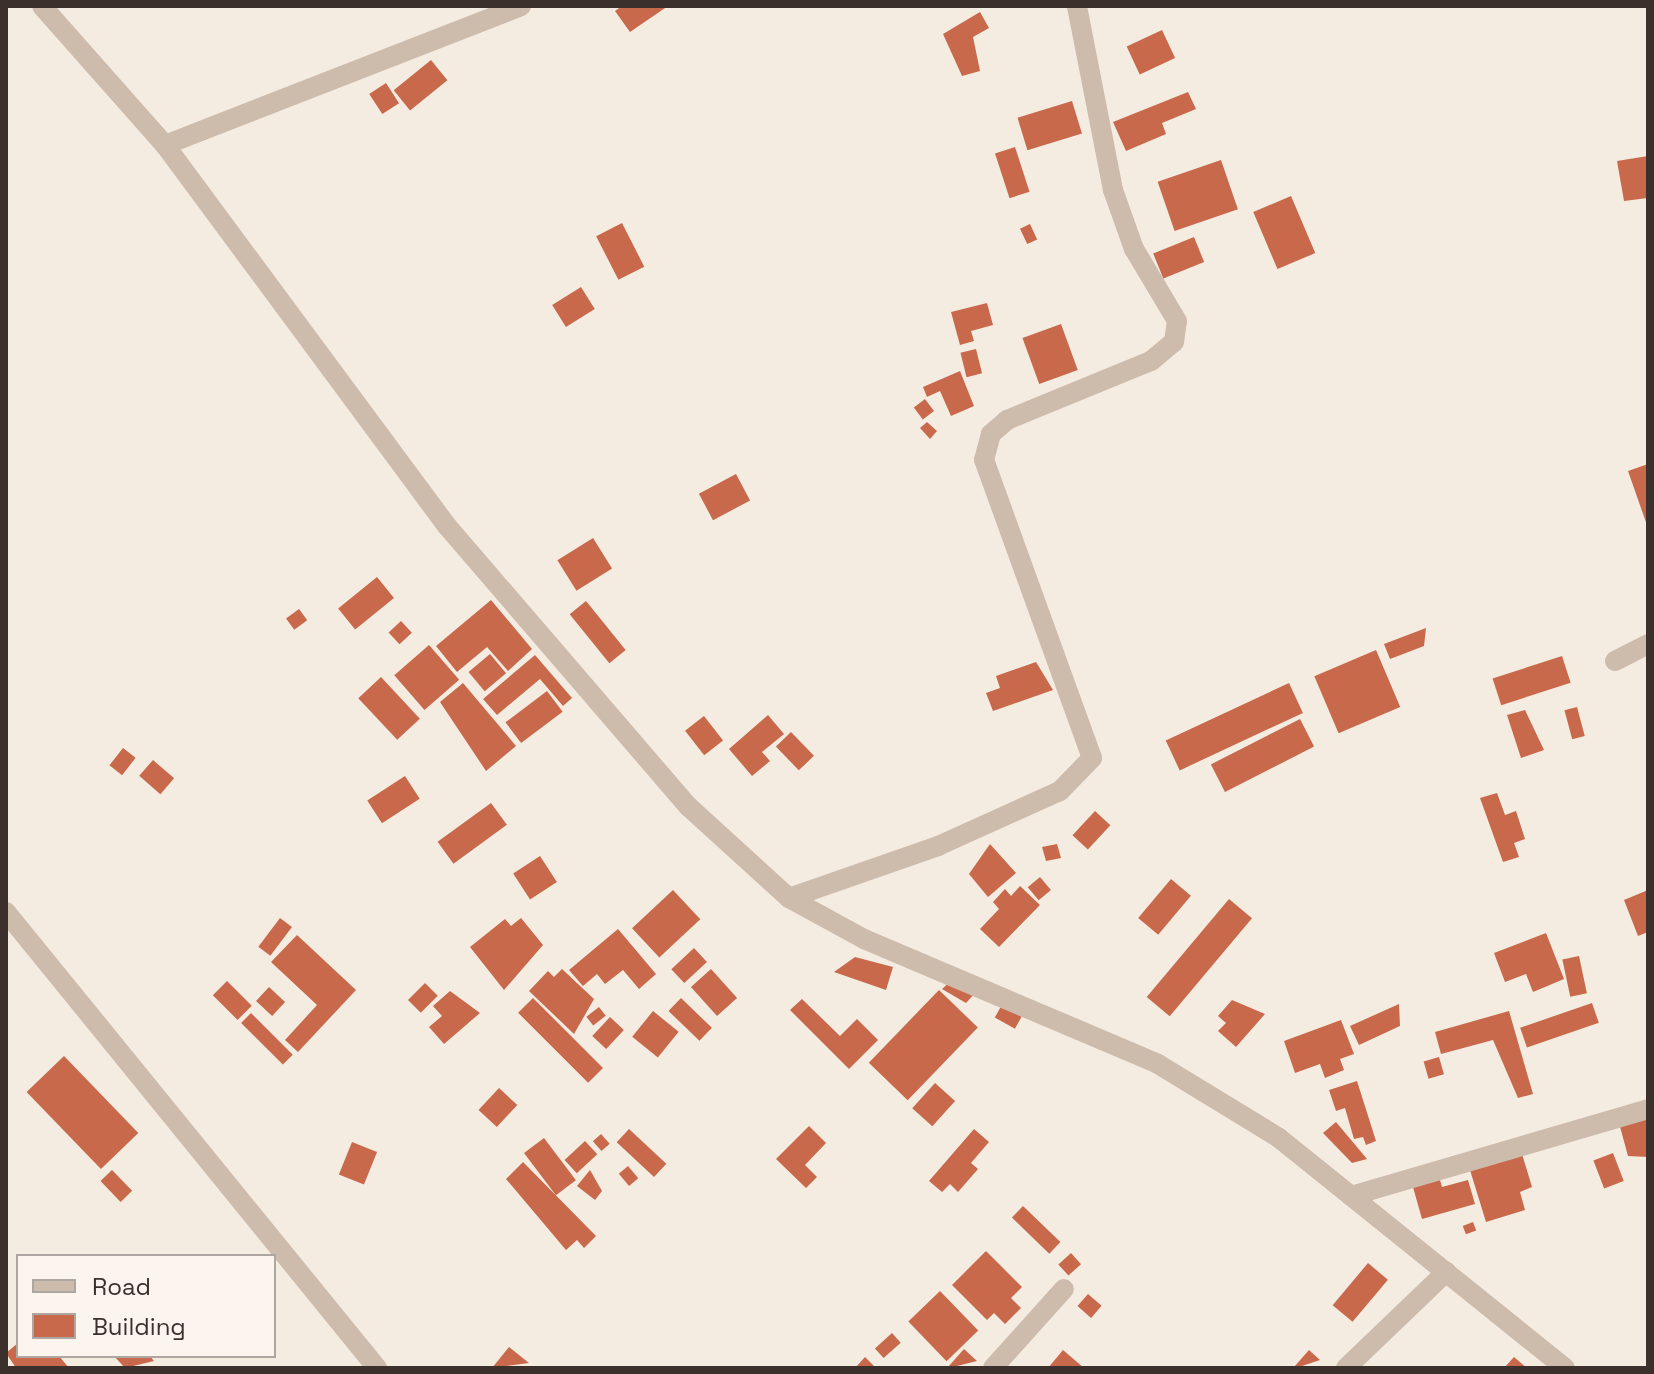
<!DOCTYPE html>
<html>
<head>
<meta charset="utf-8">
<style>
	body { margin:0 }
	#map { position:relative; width:1654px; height:1374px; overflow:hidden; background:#f4ebe1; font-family:"Space Grotesk",sans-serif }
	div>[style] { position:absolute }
	.building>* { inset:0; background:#c8694b; transform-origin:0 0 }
	.minor>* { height:20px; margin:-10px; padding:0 10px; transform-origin:10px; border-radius:10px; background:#cdbbac }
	span { translate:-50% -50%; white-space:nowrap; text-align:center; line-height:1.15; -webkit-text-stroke:7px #fbf5ee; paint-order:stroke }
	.frame { position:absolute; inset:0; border:8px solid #3b302b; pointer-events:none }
	.legend { position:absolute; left:16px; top:1254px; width:260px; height:104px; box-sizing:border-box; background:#fbf5ee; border:2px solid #aea6a0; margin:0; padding:10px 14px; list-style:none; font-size:24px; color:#3b302b }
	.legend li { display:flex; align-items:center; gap:16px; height:40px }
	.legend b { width:40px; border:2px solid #aea6a0 }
</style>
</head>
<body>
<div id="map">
	<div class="building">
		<i style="clip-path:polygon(622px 6px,668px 6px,630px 32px,615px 11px)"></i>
		<i style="clip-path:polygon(980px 12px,989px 28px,973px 37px,980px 71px,962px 76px,943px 34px)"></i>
		<i style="left:1162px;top:30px;width:31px;height:39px;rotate:65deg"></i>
		<i style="left:431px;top:60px;width:26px;height:48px;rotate:51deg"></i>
		<i style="left:386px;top:83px;width:24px;height:20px;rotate:57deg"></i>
		<i style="clip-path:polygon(1188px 92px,1196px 109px,1162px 123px,1166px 134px,1126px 151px,1113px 122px)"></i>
		<i style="left:1072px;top:101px;width:34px;height:57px;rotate:73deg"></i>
		<i style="left:1015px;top:147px;width:47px;height:21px;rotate:72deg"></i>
		<i style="clip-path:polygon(1648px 156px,1648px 198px,1624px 201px,1617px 161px)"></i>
		<i style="left:1221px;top:160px;width:52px;height:67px;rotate:71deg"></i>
		<i style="left:1291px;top:196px;width:62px;height:41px;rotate:67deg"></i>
		<i style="left:622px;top:223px;width:49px;height:29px;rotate:63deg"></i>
		<i style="left:1030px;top:224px;width:17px;height:11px;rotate:65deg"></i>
		<i style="left:1194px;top:237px;width:27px;height:44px;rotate:68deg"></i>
		<i style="left:581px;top:287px;width:26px;height:34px;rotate:58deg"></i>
		<i style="clip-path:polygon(987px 303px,993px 325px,971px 331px,974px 341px,960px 345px,951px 312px)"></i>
		<i style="left:1061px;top:324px;width:49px;height:41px;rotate:70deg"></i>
		<i style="left:976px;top:349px;width:25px;height:16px;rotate:76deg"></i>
		<i style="clip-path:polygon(960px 371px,974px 406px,951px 416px,940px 391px,927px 397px,923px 387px)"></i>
		<i style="left:925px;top:399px;width:15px;height:14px;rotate:53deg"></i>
		<i style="clip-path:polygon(927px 422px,937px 431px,930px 439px,920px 428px)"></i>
		<i style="clip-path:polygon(1648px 464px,1648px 528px,1628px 471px)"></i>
		<i style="left:736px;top:474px;width:30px;height:42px;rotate:62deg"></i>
		<i style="left:593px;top:538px;width:36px;height:42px;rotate:58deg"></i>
		<i style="left:377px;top:577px;width:27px;height:50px;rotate:51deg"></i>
		<i style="clip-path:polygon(491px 600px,532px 649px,508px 671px,487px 647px,457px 672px,436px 646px)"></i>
		<i style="left:586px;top:601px;width:63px;height:21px;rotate:51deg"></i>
		<i style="left:299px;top:609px;width:14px;height:16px;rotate:54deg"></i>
		<i style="left:401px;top:621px;width:16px;height:17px;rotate:47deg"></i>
		<i style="clip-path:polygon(1426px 628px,1424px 646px,1390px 659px,1384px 644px)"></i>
		<i style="left:429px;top:645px;width:46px;height:46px;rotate:49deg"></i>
		<i style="left:1376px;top:650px;width:62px;height:67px;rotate:67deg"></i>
		<i style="left:490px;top:654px;width:25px;height:28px;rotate:50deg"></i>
		<i style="clip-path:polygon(535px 655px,572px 698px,563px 706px,540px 679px,497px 715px,483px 699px)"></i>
		<i style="left:1562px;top:656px;width:28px;height:73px;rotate:72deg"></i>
		<i style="clip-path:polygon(1036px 662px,1053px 690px,993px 711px,986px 693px,1000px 688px,996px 676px)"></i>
		<i style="left:381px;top:677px;width:57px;height:31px;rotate:47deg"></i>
		<i style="clip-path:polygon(463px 683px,516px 746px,486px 771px,440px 702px)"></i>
		<i style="left:1289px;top:683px;width:33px;height:136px;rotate:65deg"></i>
		<i style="left:547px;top:691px;width:26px;height:52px;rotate:53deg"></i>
		<i style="left:1577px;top:707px;width:30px;height:13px;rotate:75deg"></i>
		<i style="clip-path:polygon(1525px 710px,1544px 750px,1521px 758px,1507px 715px)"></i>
		<i style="clip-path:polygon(768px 715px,784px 734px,762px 752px,770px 761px,752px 776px,729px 749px)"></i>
		<i style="left:704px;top:716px;width:31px;height:24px;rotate:52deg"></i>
		<i style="left:1300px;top:719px;width:31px;height:100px;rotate:63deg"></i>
		<i style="left:791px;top:732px;width:33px;height:21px;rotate:46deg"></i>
		<i style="left:123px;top:748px;width:16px;height:22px;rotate:38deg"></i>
		<i style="left:153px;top:760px;width:28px;height:21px;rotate:41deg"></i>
		<i style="left:405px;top:776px;width:27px;height:45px;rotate:57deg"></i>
		<i style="clip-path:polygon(1497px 793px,1505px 815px,1516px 811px,1525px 839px,1514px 843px,1519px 857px,1503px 862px,1480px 798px)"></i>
		<i style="left:491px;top:803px;width:27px;height:66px;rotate:54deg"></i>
		<i style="left:1095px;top:811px;width:21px;height:33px;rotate:43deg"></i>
		<i style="clip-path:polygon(990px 844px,1016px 873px,988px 897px,969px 874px)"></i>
		<i style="clip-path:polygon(1057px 844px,1061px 858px,1046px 861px,1042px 847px)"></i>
		<i style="left:540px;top:856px;width:31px;height:32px;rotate:57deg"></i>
		<i style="left:1040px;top:877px;width:17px;height:16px;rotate:50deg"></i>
		<i style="left:1171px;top:879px;width:26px;height:51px;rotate:40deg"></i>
		<i style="clip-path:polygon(1020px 886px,1040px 905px,999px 947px,980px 929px,999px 909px,993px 902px,1005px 889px,1011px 896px)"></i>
		<i style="left:673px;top:890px;width:40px;height:56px;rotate:47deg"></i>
		<i style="clip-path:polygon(1648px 890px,1648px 932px,1638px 936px,1624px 900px)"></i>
		<i style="left:1229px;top:899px;width:30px;height:128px;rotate:40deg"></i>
		<i style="left:280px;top:918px;width:15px;height:36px;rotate:37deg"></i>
		<i style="clip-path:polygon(521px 918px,543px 945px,504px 990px,470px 947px,505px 919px,511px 926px)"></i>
		<i style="clip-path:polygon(618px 929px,656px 974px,639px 989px,623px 970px,605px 984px,597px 974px,583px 986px,569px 970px)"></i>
		<i style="clip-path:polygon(1546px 933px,1564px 979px,1533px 992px,1526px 974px,1505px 982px,1494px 953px)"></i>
		<i style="clip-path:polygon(297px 935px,356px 990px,298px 1052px,285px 1040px,317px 1005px,271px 962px)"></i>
		<i style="left:694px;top:948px;width:19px;height:31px;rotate:47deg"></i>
		<i style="left:1579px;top:956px;width:38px;height:17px;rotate:78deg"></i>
		<i style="clip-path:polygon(855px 957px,893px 967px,886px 990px,834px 972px)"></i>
		<i style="clip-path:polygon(562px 969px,594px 999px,574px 1034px,529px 991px,548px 971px,554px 977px)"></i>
		<i style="left:711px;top:969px;width:39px;height:27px;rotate:48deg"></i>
		<i style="clip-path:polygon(952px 980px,976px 992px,966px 1003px,942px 989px)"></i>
		<i style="left:227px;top:981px;width:35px;height:20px;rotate:45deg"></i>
		<i style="left:425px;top:983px;width:18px;height:24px;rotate:45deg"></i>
		<i style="left:269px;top:987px;width:22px;height:19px;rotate:43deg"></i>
		<i style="left:939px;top:990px;width:54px;height:101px;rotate:44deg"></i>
		<i style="clip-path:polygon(450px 991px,480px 1013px,444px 1044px,429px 1027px,442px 1016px,433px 1006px)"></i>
		<i style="left:533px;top:998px;width:99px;height:21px;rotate:45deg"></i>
		<i style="left:681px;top:998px;width:43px;height:18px;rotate:44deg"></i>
		<i style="clip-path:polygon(802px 999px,840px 1036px,857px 1019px,878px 1040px,849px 1069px,790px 1010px)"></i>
		<i style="clip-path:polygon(1232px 1000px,1265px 1014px,1236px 1047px,1218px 1031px,1226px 1023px,1218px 1016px)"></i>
		<i style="left:1004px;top:1001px;width:23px;height:19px;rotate:29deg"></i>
		<i style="left:1592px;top:1003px;width:21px;height:76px;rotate:71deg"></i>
		<i style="clip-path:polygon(1399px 1004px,1400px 1026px,1359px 1045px,1350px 1026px)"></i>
		<i style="left:599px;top:1007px;width:11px;height:16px;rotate:52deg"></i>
		<i style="left:653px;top:1011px;width:33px;height:33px;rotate:39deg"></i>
		<i style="clip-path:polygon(1509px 1011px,1533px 1094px,1518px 1098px,1493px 1040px,1441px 1054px,1435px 1032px)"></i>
		<i style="left:251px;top:1013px;width:59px;height:14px;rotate:45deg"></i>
		<i style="left:610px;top:1017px;width:19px;height:26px;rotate:43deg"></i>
		<i style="clip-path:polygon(1341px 1020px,1354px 1054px,1340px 1059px,1344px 1070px,1325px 1078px,1320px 1064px,1295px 1073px,1284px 1041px)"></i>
		<i style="left:64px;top:1056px;width:107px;height:52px;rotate:46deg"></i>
		<i style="left:1439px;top:1057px;width:18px;height:16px;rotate:74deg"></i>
		<i style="clip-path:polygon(1357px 1081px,1376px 1141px,1366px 1145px,1363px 1137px,1354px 1139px,1345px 1108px,1336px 1111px,1329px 1090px)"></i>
		<i style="left:935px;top:1083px;width:27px;height:34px;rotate:42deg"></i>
		<i style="left:499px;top:1088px;width:25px;height:30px;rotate:43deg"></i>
		<i style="clip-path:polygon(1648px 1115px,1648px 1157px,1628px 1156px,1619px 1123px)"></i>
		<i style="clip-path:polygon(1336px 1122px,1367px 1159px,1352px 1163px,1323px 1133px)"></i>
		<i style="clip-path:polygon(809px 1126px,826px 1143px,805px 1165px,817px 1177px,806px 1188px,776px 1159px)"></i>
		<i style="left:629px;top:1129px;width:51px;height:18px;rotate:43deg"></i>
		<i style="clip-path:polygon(974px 1129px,989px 1142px,971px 1163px,978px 1169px,958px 1192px,950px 1184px,942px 1192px,929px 1181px)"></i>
		<i style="left:601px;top:1134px;width:13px;height:11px;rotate:48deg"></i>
		<i style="left:544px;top:1138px;width:53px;height:25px;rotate:53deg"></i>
		<i style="left:585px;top:1141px;width:18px;height:28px;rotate:47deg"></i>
		<i style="left:352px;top:1142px;width:27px;height:35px;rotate:22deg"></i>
		<i style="left:1613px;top:1153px;width:30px;height:21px;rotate:69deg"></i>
		<i style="clip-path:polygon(1522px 1154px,1532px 1187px,1520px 1192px,1525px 1210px,1486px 1222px,1470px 1170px)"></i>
		<i style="clip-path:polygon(523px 1162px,596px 1236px,584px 1248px,577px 1240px,566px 1250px,506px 1179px)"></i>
		<i style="left:628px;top:1166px;width:16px;height:12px;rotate:50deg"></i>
		<i style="left:112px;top:1170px;width:29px;height:16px;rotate:46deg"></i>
		<i style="clip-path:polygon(590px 1170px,602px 1191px,595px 1200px,577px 1186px)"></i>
		<i style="clip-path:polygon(1440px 1180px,1442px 1187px,1468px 1180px,1475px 1204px,1422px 1219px,1413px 1187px)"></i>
		<i style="left:1023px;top:1206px;width:52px;height:16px;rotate:44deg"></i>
		<i style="left:1473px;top:1222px;width:9px;height:11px;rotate:69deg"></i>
		<i style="clip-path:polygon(986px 1251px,1022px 1287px,1011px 1298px,1021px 1308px,1005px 1324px,994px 1313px,987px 1320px,952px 1285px)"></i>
		<i style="left:1071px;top:1253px;width:15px;height:17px;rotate:48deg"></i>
		<i style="left:1368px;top:1263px;width:26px;height:55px;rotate:40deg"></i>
		<i style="left:940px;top:1291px;width:55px;height:44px;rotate:46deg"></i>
		<i style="left:1088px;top:1294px;width:18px;height:16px;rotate:41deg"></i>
		<i style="left:892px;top:1333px;width:13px;height:23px;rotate:48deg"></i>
		<i style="clip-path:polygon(18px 1343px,18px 1356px,59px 1356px,69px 1368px,16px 1368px,6px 1353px)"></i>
		<i style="clip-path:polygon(509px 1347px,529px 1363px,492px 1368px)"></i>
		<i style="clip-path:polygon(964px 1349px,977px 1361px,949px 1368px,948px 1367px)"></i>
		<i style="clip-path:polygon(1063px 1350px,1084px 1368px,1048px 1368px)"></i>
		<i style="clip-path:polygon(1309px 1350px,1320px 1360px,1296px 1368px,1294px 1367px)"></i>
		<i style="clip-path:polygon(114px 1356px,150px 1356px,154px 1361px,125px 1368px)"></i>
		<i style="clip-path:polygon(865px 1357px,876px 1368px,855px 1368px)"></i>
		<i style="clip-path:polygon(1514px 1357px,1527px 1368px,1504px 1368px)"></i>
	</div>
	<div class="minor">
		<i style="left:42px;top:6px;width:186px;rotate:48.5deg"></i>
		<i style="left:165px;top:145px;width:474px;rotate:53.5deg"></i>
		<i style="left:447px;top:526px;width:371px;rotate:49.3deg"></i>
		<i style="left:689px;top:807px;width:135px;rotate:42.3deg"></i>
		<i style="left:789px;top:898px;width:85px;rotate:28.7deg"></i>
		<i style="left:864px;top:939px;width:319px;rotate:23deg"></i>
		<i style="left:1158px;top:1064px;width:142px;rotate:31.4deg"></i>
		<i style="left:1279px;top:1138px;width:367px;rotate:38.8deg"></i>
		<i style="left:165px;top:145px;width:382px;rotate:-21.3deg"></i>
		<i style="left:1615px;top:661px;width:37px;rotate:-27deg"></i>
		<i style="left:789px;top:898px;width:158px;rotate:-19.2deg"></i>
		<i style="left:938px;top:846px;width:134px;rotate:-24.3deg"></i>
		<i style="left:1060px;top:791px;width:46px;rotate:-45.9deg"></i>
		<i style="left:1092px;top:758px;width:317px;rotate:-109.9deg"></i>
		<i style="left:984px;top:460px;width:27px;rotate:-75deg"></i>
		<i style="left:991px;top:434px;width:21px;rotate:-41deg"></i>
		<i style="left:1007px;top:420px;width:156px;rotate:-22.3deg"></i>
		<i style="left:1151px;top:361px;width:30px;rotate:-40deg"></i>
		<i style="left:1174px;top:342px;width:21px;rotate:-82deg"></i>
		<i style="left:1177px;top:321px;width:84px;rotate:-120.8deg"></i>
		<i style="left:1134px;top:249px;width:63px;rotate:-109.6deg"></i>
		<i style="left:1113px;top:190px;width:187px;rotate:-101.1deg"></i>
		<i style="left:6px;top:912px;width:588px;rotate:50.87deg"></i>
		<i style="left:1351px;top:1196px;width:309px;rotate:-16.3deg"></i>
		<i style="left:993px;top:1368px;width:106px;rotate:-48.1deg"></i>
		<i style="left:1346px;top:1368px;width:139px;rotate:-43.8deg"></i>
	</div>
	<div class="frame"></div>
	<ul class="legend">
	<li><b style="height:10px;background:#cdbbac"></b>Road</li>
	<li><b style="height:22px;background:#c8694b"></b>Building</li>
	</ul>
</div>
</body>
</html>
